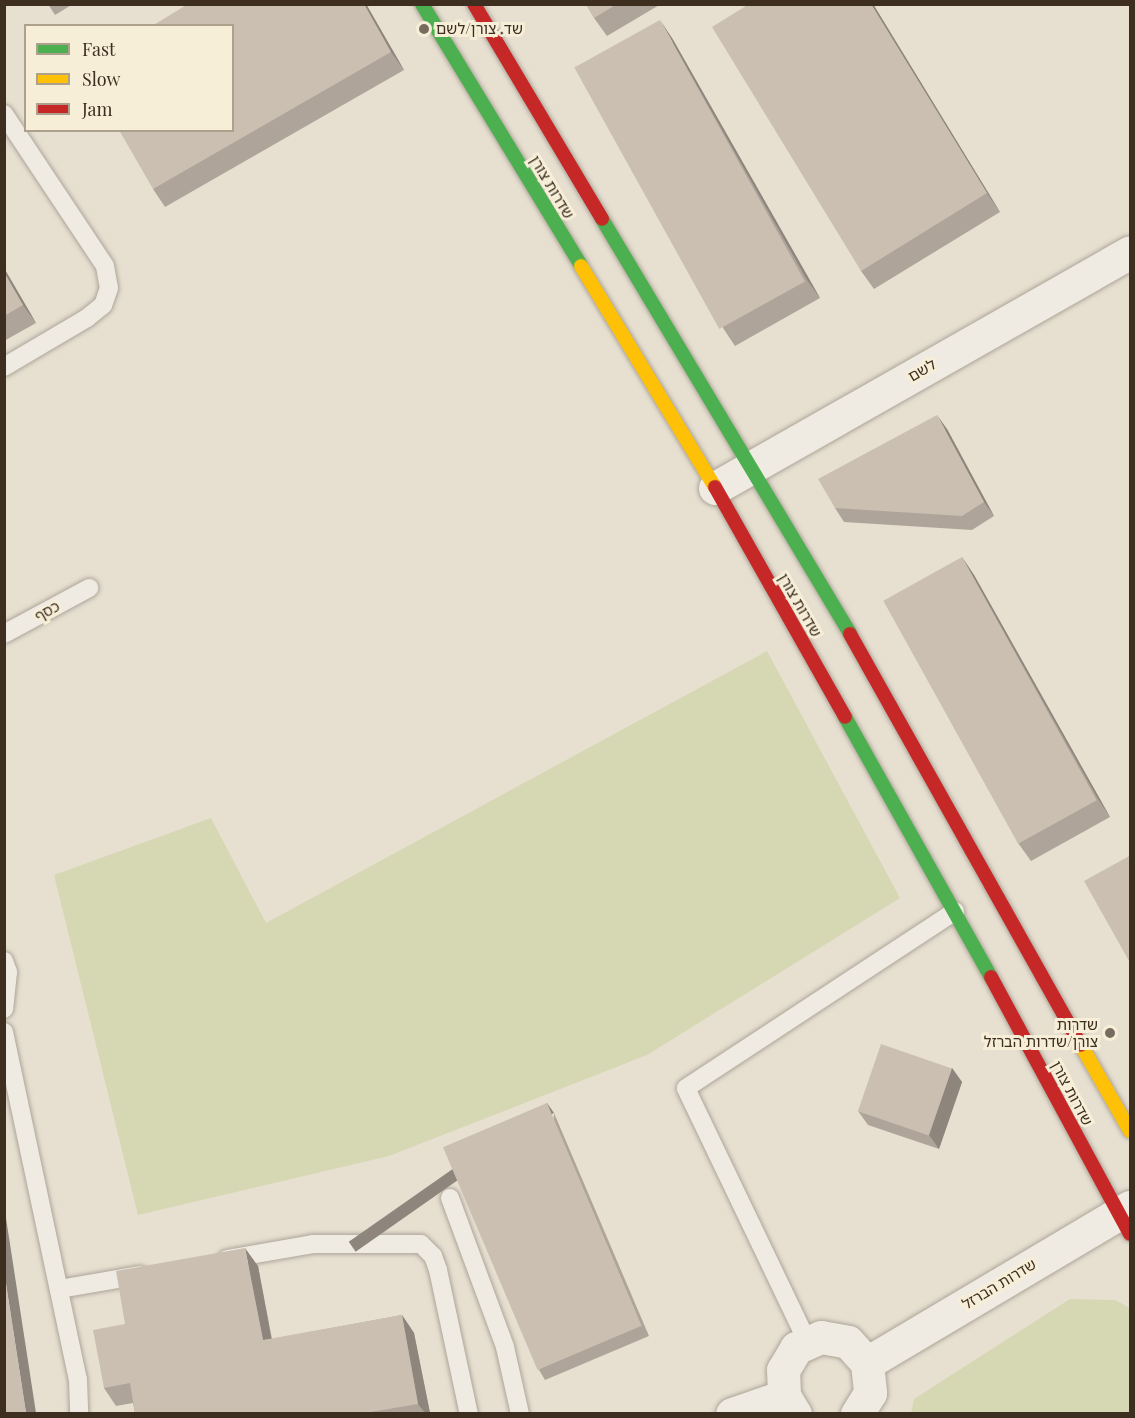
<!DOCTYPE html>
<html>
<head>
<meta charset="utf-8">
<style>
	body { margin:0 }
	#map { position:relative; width:1135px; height:1418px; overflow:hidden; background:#e7e0d1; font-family:"Playfair Display","Noto Sans Hebrew",serif }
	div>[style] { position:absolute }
	.green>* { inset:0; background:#d6d7b3 }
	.roads { filter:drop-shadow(0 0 2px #ada599) drop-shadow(0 0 2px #ada599) }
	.lane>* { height:18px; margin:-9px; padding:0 9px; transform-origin:9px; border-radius:9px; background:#efebe3 }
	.street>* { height:33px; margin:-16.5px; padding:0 16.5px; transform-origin:16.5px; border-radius:16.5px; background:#efebe3 }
	.fast>* { height:14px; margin:-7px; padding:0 7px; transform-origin:7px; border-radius:7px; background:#4caf50 }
	.slow>* { height:14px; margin:-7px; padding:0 7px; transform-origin:7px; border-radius:7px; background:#ffc107 }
	.jam>* { height:14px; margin:-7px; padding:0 7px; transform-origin:7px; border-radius:7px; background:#c62828 }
	.wall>* { inset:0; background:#afa499 }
	.shaded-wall>* { inset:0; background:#8e867d; transform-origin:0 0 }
	.building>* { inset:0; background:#cbbfb2; transform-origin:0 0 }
	.dots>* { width:16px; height:16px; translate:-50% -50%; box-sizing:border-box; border:3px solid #f7eed8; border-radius:50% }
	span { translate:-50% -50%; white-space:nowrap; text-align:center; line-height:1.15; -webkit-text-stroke:6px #f7eed8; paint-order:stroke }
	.poi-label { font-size:15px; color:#3d2e20 }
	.left { translate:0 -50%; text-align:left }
	.right { translate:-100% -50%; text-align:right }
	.street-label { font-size:15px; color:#3d2e20 }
	.frame { position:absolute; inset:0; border:6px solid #3d2e20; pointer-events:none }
	.legend { position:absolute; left:24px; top:24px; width:210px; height:108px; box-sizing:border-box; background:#f7eed8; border:2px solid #ada18e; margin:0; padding:8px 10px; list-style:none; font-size:18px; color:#3d2e20 }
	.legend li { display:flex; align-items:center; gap:12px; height:30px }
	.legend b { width:30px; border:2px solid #ada18e }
</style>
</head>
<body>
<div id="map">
	<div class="green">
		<i style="clip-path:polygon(767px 651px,900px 898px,647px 1055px,389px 1156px,138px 1215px,54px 875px,211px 818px,266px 923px)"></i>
		<i style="clip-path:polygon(1070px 1299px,1115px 1300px,1130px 1308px,1130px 1413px,911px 1413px,914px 1399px)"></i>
	</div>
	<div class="roads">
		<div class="lane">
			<i style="left:4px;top:114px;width:182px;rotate:56.4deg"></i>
			<i style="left:105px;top:266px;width:22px;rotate:80deg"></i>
			<i style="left:109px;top:288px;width:18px;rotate:109deg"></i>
			<i style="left:103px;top:305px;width:21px;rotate:141deg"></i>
			<i style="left:87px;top:318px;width:96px;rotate:149.4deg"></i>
			<i style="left:4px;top:634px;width:97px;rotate:-28.4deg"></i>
			<i style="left:4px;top:961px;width:12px;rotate:70deg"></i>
			<i style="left:8px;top:972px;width:37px;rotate:96deg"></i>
			<i style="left:4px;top:1032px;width:355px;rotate:78deg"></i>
			<i style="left:78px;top:1379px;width:35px;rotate:88deg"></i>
			<i style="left:450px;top:1198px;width:159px;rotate:69.7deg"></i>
			<i style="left:505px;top:1347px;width:69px;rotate:77.4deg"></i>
			<i style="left:227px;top:1259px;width:87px;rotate:-9.9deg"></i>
			<i style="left:313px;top:1244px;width:108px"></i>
			<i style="left:421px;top:1244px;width:17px;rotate:45deg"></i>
			<i style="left:433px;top:1256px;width:15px;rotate:70deg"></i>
			<i style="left:438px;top:1270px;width:147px;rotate:77.9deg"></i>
			<i style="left:59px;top:1289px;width:82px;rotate:-9.8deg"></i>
			<i style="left:807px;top:1341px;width:280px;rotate:-115.6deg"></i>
			<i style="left:686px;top:1088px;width:322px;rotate:-33.3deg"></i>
		</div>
		<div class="street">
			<i style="left:715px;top:488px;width:477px;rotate:-29.6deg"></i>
			<i style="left:867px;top:1363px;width:306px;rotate:-30.7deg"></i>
			<i style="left:732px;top:1414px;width:55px;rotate:-19.1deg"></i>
			<i style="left:795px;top:1414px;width:21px;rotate:-121deg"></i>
			<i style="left:784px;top:1396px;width:26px;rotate:-92deg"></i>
			<i style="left:783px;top:1370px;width:26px;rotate:-59deg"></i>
			<i style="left:796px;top:1348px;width:27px;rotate:-24deg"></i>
			<i style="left:821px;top:1337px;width:27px;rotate:10deg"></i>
			<i style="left:848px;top:1342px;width:28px;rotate:48deg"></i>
			<i style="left:867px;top:1363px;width:30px;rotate:84deg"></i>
			<i style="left:870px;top:1393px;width:25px;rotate:122deg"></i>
		</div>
		<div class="fast">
			<i style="left:422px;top:4px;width:306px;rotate:58.7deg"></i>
			<i style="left:602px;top:219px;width:483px;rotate:59.1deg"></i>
			<i style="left:845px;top:717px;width:298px;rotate:60.7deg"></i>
		</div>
		<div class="slow">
			<i style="left:581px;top:266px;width:258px;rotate:58.8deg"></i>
			<i style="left:1081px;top:1045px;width:99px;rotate:60.3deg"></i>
		</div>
		<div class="jam">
			<i style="left:474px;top:4px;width:250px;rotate:59.2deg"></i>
			<i style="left:715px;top:487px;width:264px;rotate:60.5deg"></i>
			<i style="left:850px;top:634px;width:471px;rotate:60.7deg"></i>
			<i style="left:991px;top:977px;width:292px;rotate:61.6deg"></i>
		</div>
	</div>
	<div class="wall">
		<i style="clip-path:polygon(48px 4px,73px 4px,55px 15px)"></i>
		<i style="clip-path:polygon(366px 4px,404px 70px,165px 207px,153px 189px)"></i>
		<i style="clip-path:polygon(586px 4px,661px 4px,607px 36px,594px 18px)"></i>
		<i style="clip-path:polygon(749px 4px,873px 4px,1000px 212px,874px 289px,861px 271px)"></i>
		<i style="clip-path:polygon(672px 38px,820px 298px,735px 346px,723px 328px)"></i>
		<i style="clip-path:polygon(4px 268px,36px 323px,4px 341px)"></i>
		<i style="clip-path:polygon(947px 429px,994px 516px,972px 530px,844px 522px,835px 508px)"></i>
		<i style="clip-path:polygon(962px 557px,974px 575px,1110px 817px,1031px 861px,1018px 843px)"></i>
		<i style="clip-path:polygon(952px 1068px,962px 1082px,939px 1149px,868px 1125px,858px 1111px)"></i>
		<i style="clip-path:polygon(554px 1113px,649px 1336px,545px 1380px,539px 1370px)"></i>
		<i style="clip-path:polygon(258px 1266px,272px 1339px,402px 1315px,414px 1333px,430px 1413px,135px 1413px,133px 1403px,116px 1406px,104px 1388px,125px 1324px)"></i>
	</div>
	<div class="shaded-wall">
		<i style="clip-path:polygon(364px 4px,366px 4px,404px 70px,391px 52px)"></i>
		<i style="clip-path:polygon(871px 4px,873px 4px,1000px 212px,987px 193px)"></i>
		<i style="clip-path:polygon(660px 20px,672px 38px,820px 298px,807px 280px)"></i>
		<i style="clip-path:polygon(4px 268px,36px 323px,23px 305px,4px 272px)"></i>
		<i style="clip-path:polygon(937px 415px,947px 429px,994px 516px,984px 502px)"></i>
		<i style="clip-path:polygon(962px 557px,974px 575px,1110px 817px,1098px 799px)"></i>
		<i style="clip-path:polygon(952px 1068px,962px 1082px,939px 1149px,929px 1135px)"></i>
		<i style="left:547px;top:1103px;width:12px;height:242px;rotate:55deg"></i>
		<i style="clip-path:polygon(4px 1205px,36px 1413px,26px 1413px,4px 1271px)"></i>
		<i style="clip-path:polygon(245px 1248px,258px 1266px,275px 1358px,263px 1340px)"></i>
		<i style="clip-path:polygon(402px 1315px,414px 1333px,430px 1413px,425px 1413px,418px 1404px)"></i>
	</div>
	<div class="building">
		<i style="clip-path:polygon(188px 4px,364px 4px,391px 52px,153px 189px,119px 130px,232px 130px,232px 26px,152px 26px)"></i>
		<i style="clip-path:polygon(586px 4px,617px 4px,594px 18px)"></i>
		<i style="clip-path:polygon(749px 4px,871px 4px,987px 193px,861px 271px,712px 27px)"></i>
		<i style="left:660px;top:20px;width:299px;height:98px;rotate:61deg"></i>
		<i style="clip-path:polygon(4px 272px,23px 305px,4px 316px)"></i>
		<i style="clip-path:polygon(937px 415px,984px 502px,962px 516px,835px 508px,818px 479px)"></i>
		<i style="left:962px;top:557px;width:278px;height:90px;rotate:61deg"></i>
		<i style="clip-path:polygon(1131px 855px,1131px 960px,1129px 961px,1084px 881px)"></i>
		<i style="left:881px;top:1044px;width:75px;height:71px;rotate:19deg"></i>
		<i style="left:547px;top:1103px;width:242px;height:113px;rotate:67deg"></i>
		<i style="clip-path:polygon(245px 1248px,263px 1340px,402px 1315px,418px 1404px,365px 1413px,135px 1413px,130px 1383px,104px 1388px,93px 1330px,125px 1324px,116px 1271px)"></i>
		<i style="clip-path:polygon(4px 1271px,26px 1413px,4px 1413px)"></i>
	</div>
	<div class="dots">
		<i style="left:424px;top:29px;background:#786c5e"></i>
		<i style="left:1110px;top:1033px;background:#786c5e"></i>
	</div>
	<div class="poi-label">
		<span class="left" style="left:436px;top:29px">שד. צורן/לשם</span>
		<span class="right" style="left:1098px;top:1033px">שדרות<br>צורן/שדרות הברזל</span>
	</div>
	<div class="street-label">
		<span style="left:552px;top:187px;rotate:59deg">שדרות צורן</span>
		<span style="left:922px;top:370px;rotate:-30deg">לשם</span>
		<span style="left:800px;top:605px;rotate:60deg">שדרות צורן</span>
		<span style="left:47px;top:611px;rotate:-29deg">כסף</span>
		<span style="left:1072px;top:1093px;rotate:62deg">שדרות צורן</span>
		<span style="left:999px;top:1284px;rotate:-31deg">שדרות הברזל</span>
	</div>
	<div class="frame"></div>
	<ul class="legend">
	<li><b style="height:8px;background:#4caf50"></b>Fast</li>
	<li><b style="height:8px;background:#ffc107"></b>Slow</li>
	<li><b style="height:8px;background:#c62828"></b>Jam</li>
	</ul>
</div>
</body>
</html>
